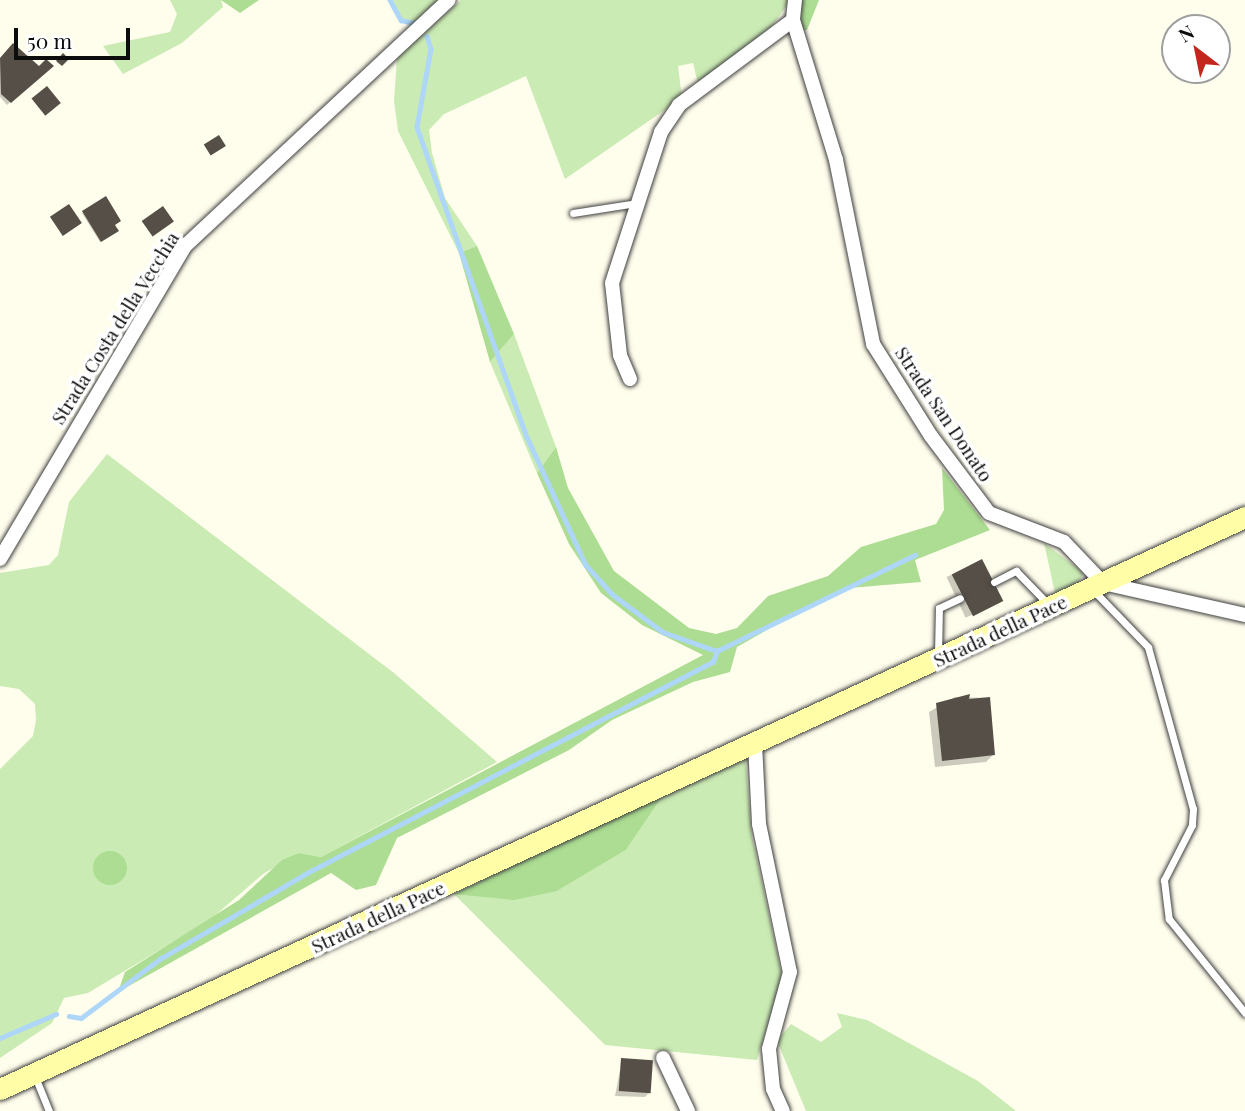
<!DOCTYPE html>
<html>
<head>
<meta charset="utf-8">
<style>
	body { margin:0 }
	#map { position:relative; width:1245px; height:1111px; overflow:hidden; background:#fffdec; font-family:"Playfair Display",serif }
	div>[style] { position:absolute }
	.green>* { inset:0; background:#cbebb4 }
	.forest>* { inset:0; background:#acdd92 }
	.round { border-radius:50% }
	.shadow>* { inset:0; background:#0003; transform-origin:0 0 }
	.stream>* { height:4.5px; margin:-2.25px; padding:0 2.25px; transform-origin:2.25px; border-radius:2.25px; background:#aed6f9 }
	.building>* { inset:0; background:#564f48; transform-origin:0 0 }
	.roads { filter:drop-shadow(0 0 2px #3f3f3f) drop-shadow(0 0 2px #3f3f3f) }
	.lane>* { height:7px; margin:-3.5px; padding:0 3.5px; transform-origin:3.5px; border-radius:3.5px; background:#fff }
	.street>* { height:14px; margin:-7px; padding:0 7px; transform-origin:7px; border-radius:7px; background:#fff }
	.secondary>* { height:21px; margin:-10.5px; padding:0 10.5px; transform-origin:10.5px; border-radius:10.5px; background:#fffea7 }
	span { translate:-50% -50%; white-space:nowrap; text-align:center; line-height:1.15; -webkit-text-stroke:7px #fff; paint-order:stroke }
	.street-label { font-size:19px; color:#0c0c0c }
	.north { position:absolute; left:1161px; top:14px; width:70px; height:70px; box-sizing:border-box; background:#fff; border:2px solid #9e9e9e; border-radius:50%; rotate:328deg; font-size:19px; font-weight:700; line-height:28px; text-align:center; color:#0c0c0c }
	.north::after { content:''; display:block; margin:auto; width:24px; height:32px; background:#c3261d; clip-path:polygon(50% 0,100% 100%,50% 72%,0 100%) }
	.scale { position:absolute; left:14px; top:28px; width:116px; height:32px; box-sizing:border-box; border:4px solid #0c0c0c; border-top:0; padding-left:9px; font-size:21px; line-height:24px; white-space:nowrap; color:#0c0c0c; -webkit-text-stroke:5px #fff; paint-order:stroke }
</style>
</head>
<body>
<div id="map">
	<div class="green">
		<i style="clip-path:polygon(170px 0,221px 0,223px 7px,182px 43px,123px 74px,103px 46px,170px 32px,177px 14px)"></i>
		<i style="clip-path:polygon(388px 0,440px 0,412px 25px,399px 21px)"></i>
		<i style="clip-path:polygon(461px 0,791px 0,771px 27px,698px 84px,693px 63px,678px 66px,682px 98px,565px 179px,526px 76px,444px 114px,429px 130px,432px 153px,445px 198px,477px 246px,459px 253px,398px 131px,394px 101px,397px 58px)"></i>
		<i style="clip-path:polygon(514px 334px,556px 447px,537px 473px,490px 362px)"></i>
		<i style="clip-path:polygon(107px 454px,394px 673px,497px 762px,321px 857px,299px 853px,263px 874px,211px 919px,88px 993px,64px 998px,52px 1023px,0 1058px,0 769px,33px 736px,36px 720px,35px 704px,19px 689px,0 686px,0 573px,49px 565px,58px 555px,69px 502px)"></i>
		<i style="clip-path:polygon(1044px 543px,1084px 573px,1078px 583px,1055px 593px)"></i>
		<i style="clip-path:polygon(745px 756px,752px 837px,782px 976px,757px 1060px,605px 1045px,454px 894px,557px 891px,626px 850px,666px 791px)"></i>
		<i style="clip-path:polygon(837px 1013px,867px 1020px,978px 1081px,1016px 1111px,806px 1111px,777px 1041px,791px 1024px,821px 1042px,842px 1027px)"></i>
	</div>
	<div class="forest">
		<i style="clip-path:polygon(221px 0,259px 0,240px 13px)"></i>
		<i style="clip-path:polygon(798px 0,819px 0,807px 30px,801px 30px)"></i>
		<i style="clip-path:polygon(477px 246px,514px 334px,490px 362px,459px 253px)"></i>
		<i style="clip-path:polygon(556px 447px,568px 488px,614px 571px,689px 628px,716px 634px,737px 628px,768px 596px,828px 576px,861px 547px,936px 524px,944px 510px,942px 468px,990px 530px,915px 560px,921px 582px,849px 588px,788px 618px,737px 647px,730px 672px,693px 682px,612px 720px,569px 750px,397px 838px,376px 885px,356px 890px,331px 873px,118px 992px,125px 972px,239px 900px,282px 860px,299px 853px,321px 857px,703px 655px,642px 625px,601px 593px,569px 544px,537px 473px)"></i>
		<i style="clip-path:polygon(666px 791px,626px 850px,557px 891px,514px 900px,454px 894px)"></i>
		<i class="round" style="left:93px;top:851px;width:34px;height:34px"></i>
	</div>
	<div class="shadow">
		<i style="clip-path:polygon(13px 46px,40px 70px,51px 66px,7px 105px,0 97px,0 60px)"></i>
		<i style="clip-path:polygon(106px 199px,116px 231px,100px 242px,82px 213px)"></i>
		<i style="left:981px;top:561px;width:45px;height:38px;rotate:65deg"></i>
		<i style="clip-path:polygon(955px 697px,988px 698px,993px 755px,986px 762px,935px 767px,929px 712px)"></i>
		<i style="clip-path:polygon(622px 1060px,650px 1092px,645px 1097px,615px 1096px)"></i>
	</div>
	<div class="stream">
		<i style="left:390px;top:0;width:23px;rotate:61deg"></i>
		<i style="left:401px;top:20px;width:13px;rotate:13deg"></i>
		<i style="left:427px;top:36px;width:14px;rotate:73deg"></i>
		<i style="left:431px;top:49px;width:79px;rotate:100.2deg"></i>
		<i style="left:417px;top:127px;width:329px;rotate:70.5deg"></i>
		<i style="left:527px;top:437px;width:141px;rotate:65.3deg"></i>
		<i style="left:586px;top:565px;width:39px;rotate:48deg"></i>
		<i style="left:612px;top:594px;width:64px;rotate:36.7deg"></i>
		<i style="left:663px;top:632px;width:57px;rotate:19.4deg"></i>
		<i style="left:717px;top:651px;width:220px;rotate:-25.9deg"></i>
		<i style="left:69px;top:1016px;width:12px;rotate:9deg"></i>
		<i style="left:81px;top:1018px;width:99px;rotate:-36.8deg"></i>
		<i style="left:160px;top:959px;width:170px;rotate:-30.3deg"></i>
		<i style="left:307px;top:873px;width:458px;rotate:-27.5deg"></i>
		<i style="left:713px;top:662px;width:12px;rotate:-70deg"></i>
		<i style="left:0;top:1038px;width:61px;rotate:-23.2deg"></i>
	</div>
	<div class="building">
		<i style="clip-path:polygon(13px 43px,39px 66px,46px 59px,54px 66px,11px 103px,1px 94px,0 58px)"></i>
		<i style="clip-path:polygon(63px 53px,69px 59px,62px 66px,56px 61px)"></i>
		<i style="left:47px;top:86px;width:22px;height:20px;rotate:51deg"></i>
		<i style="left:219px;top:135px;width:13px;height:18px;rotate:58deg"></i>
		<i style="clip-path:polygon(106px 196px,121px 221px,115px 225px,119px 231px,101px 242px,82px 211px)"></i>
		<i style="left:69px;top:204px;width:23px;height:23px;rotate:56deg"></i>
		<i style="left:163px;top:206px;width:19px;height:26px;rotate:55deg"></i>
		<i style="left:982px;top:559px;width:47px;height:34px;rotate:63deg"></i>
		<i style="clip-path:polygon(970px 694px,969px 699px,990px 697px,995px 755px,942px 761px,936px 703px)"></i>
		<i style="left:621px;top:1058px;width:32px;height:33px;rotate:4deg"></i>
	</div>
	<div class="roads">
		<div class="lane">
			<i style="left:573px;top:213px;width:65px;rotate:-8.9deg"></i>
			<i style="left:994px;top:582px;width:25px;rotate:-27deg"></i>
			<i style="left:1016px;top:571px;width:46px;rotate:45.9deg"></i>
			<i style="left:1094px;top:591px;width:78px;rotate:46deg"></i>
			<i style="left:1148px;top:647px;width:168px;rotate:74.5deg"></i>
			<i style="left:1193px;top:809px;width:16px;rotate:94deg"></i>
			<i style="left:1192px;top:825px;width:62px;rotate:117deg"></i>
			<i style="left:1164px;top:880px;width:39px;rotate:83deg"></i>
			<i style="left:1169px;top:919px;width:121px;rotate:51deg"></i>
			<i style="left:938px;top:654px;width:46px;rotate:-88.8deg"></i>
			<i style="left:939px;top:608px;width:23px;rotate:-25deg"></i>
			<i style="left:34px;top:1074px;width:40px;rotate:68deg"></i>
		</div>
		<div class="street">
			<i style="left:795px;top:0;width:20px;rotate:96deg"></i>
			<i style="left:793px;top:20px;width:146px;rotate:72.9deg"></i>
			<i style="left:836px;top:160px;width:188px;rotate:78.6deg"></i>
			<i style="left:873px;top:344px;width:109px;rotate:57.8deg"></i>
			<i style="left:931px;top:436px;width:96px;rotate:53deg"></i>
			<i style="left:989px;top:513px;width:80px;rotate:21.1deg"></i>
			<i style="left:1064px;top:542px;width:57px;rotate:46.4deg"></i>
			<i style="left:1103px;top:583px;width:146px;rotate:12.7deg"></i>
			<i style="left:630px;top:379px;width:26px;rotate:-113deg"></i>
			<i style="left:620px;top:355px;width:72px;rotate:-96.3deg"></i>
			<i style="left:612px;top:283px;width:159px;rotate:-72deg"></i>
			<i style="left:661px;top:132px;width:32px;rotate:-56deg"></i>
			<i style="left:679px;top:105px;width:142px;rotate:-36.7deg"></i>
			<i style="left:0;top:559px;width:365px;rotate:-59.4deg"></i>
			<i style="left:186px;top:245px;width:359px;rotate:-43deg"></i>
			<i style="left:755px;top:744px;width:80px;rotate:87.1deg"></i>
			<i style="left:759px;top:824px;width:151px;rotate:78.2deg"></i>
			<i style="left:790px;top:972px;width:80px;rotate:105.3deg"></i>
			<i style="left:769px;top:1049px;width:40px;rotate:84.3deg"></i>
			<i style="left:773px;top:1089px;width:24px;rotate:66deg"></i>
			<i style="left:663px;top:1058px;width:59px;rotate:64.7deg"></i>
		</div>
		<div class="secondary">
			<i style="left:0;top:1089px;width:1370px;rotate:-24.68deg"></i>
		</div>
	</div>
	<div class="street-label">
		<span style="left:115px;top:328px;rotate:-58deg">Strada Costa della Vecchia</span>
		<span style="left:944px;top:414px;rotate:56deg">Strada San Donato</span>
		<span style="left:1000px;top:631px;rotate:-25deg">Strada della Pace</span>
		<span style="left:378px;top:917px;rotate:-25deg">Strada della Pace</span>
	</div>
	<div class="north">N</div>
	<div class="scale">50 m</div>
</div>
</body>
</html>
